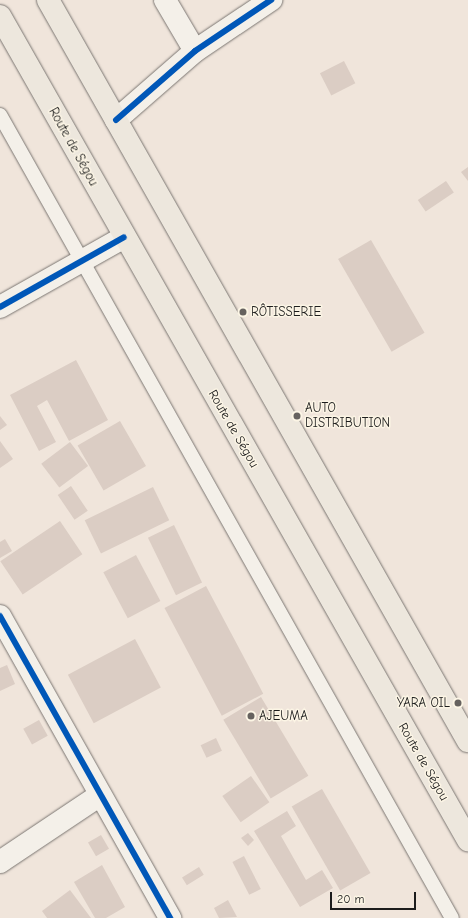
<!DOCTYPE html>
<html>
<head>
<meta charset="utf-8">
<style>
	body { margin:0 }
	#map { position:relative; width:468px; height:918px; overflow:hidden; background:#f0e5db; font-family:"Comic Neue",sans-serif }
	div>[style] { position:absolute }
	.building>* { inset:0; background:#dbcdc4; transform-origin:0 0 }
	.roads { filter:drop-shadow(0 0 1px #7b7672) drop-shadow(0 0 1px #7b7672) }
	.lane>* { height:14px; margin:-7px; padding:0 7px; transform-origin:7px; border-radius:7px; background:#f4f0e9 }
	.street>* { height:22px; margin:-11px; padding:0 11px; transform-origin:11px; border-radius:11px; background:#f4f0e9 }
	.highway>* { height:22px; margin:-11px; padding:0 11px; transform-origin:11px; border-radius:11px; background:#ede7dd }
	.cycleway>* { height:6px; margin:-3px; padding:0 3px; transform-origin:3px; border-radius:3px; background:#0057b8 }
	.dots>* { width:11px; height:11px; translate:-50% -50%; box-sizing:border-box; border:2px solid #fcf5e5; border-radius:50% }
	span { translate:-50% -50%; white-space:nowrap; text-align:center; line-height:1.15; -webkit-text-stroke:3px #fcf5e5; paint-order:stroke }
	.street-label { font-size:13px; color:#1c1c1c }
	.poi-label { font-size:13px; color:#1c1c1c }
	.left { translate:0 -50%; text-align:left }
	.right { translate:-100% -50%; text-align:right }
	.scale { position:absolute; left:330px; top:892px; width:86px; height:18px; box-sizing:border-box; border:2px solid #1c1c1c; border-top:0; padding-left:5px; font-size:12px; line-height:14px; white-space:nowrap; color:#1c1c1c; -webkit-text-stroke:3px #fcf5e5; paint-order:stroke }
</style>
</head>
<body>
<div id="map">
	<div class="building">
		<i style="left:344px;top:61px;width:25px;height:27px;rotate:63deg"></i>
		<i style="clip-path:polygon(468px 167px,468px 181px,461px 172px)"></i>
		<i style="left:446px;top:181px;width:14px;height:34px;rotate:56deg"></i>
		<i style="left:371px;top:240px;width:107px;height:38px;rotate:60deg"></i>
		<i style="clip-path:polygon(76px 360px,108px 420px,69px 441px,47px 400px,37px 406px,56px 442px,39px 451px,10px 395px)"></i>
		<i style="clip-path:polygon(0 416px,7px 425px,0 430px)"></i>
		<i style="left:120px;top:421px;width:52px;height:49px;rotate:60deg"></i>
		<i style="clip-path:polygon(0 441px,13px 459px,0 468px)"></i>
		<i style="left:70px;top:442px;width:30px;height:36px;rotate:53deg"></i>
		<i style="left:71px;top:486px;width:30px;height:16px;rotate:56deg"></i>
		<i style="left:153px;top:487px;width:37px;height:76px;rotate:64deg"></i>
		<i style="left:60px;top:521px;width:40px;height:72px;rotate:56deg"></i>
		<i style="left:174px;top:525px;width:64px;height:29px;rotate:64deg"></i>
		<i style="clip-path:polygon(5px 539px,12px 551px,0 558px,0 542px)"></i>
		<i style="left:136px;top:555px;width:52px;height:37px;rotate:62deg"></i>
		<i style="left:206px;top:586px;width:122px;height:47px;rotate:62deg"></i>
		<i style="left:135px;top:639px;width:55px;height:76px;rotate:62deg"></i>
		<i style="clip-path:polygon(7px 665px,15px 684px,0 691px,0 668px)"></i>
		<i style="left:261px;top:697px;width:92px;height:44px;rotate:59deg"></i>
		<i style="left:39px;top:720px;width:18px;height:18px;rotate:61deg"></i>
		<i style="left:216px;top:738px;width:14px;height:17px;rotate:65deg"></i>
		<i style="left:251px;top:776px;width:32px;height:35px;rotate:55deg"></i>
		<i style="left:322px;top:789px;width:97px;height:35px;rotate:60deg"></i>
		<i style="clip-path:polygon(287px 811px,296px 826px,281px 836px,306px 880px,322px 870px,333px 888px,300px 907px,254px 831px)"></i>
		<i style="clip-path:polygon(248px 833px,254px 840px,248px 846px,241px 838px)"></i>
		<i style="left:101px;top:835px;width:16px;height:15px;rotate:60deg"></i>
		<i style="left:244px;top:856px;width:37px;height:13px;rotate:63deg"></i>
		<i style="clip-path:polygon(102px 865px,125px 907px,106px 918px,95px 918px,74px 882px)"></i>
		<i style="left:199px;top:867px;width:9px;height:20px;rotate:58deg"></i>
		<i style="clip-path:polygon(70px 890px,91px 918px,47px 918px,42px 911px)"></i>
		<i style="clip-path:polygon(228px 900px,237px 917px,219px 918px,214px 908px)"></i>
	</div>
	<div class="roads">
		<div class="lane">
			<i style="left:0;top:115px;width:921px;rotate:60.63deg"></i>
		</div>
		<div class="street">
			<i style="left:165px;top:0;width:59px;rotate:59.5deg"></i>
			<i style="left:116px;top:120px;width:105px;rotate:-41.1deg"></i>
			<i style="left:195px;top:51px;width:92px;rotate:-33.9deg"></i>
			<i style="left:0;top:307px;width:142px;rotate:-29.4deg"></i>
			<i style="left:0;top:616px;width:347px;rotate:60.6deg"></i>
			<i style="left:0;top:862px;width:120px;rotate:-33.8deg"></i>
		</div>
		<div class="highway">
			<i style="left:48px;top:0;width:852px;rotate:60.46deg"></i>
			<i style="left:0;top:16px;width:948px;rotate:60.41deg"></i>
		</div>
	</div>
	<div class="cycleway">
		<i style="left:116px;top:120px;width:105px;rotate:-41.1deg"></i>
		<i style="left:195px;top:51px;width:92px;rotate:-33.9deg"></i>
		<i style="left:0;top:307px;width:142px;rotate:-29.4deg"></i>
		<i style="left:0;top:616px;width:347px;rotate:60.6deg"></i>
	</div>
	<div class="dots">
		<i style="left:243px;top:312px;background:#66625f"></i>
		<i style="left:297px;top:416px;background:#66625f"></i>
		<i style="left:458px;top:703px;background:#66625f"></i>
		<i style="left:251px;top:716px;background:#66625f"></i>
	</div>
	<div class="street-label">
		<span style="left:73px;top:147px;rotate:61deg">Route de Ségou</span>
		<span style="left:233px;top:429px;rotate:60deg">Route de Ségou</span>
		<span style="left:423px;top:762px;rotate:60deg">Route de Ségou</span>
	</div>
	<div class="poi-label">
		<span class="left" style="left:251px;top:312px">RÔTISSERIE</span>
		<span class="left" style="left:305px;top:416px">AUTO<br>DISTRIBUTION</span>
		<span class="right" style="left:450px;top:703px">YARA OIL</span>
		<span class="left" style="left:259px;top:716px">AJEUMA</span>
	</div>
	<div class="scale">20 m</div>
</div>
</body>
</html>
